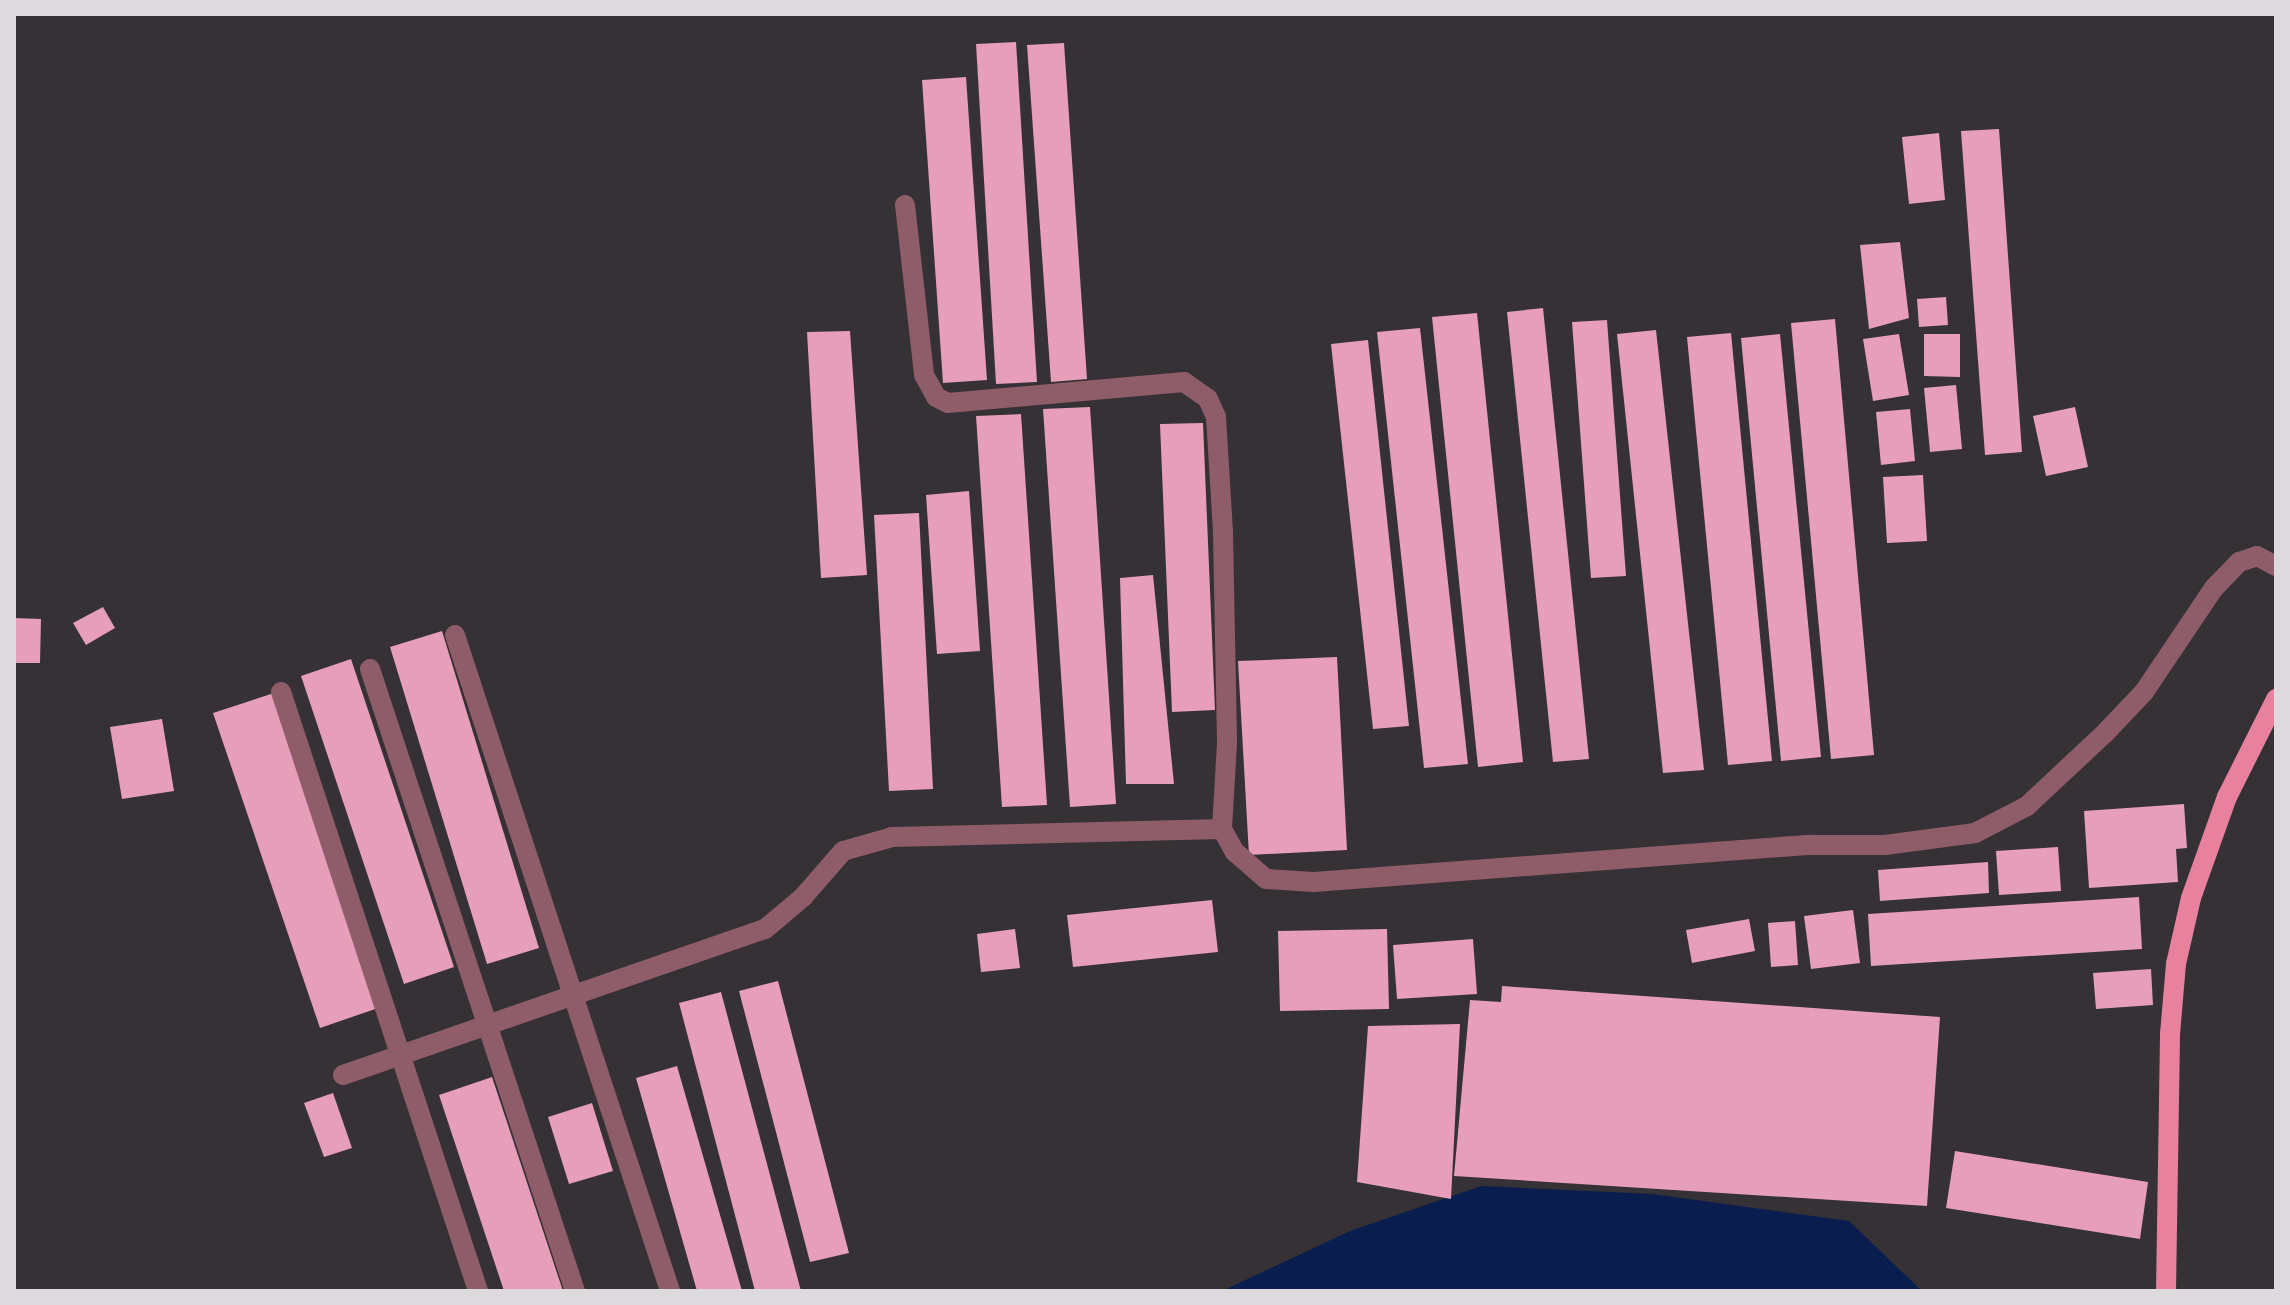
<!DOCTYPE html>
<html>
<head>
<meta charset="utf-8">
<style>
	body { margin:0 }
	#map { position:relative; width:2290px; height:1305px; overflow:hidden; background:#353135; font-family:Overpass,sans-serif }
	div>[style] { position:absolute }
	.water>* { inset:0; background:#091e4e }
	.building>* { inset:0; background:#e69eb9 }
	.lane>* { height:20px; margin:-10px; padding:0 10px; transform-origin:10px; border-radius:10px; background:#8f5c69 }
	.primary>* { height:20px; margin:-10px; padding:0 10px; transform-origin:10px; border-radius:10px; background:#e8819e }
	span { translate:-50% -50%; white-space:nowrap; text-align:center; line-height:1.15; -webkit-text-stroke:8px #1c1a1b; paint-order:stroke }
	.frame { position:absolute; inset:0; border:16px solid #dddadd; pointer-events:none }
</style>
</head>
<body>
<div id="map">
	<div class="water">
		<i style="clip-path:polygon(1481px 1186px,1652px 1194px,1849px 1221px,1922px 1291px,1222px 1291px,1350px 1231px)"></i>
	</div>
	<div class="building">
		<i style="clip-path:polygon(1016px 42px,1037px 382px,996px 384px,976px 44px)"></i>
		<i style="clip-path:polygon(1064px 43px,1087px 379px,1051px 382px,1027px 45px)"></i>
		<i style="clip-path:polygon(966px 77px,987px 380px,943px 383px,922px 80px)"></i>
		<i style="clip-path:polygon(1999px 129px,2022px 452px,1985px 455px,1961px 131px)"></i>
		<i style="clip-path:polygon(1939px 133px,1945px 200px,1909px 204px,1902px 137px)"></i>
		<i style="clip-path:polygon(1900px 242px,1909px 318px,1869px 329px,1860px 245px)"></i>
		<i style="clip-path:polygon(1946px 297px,1948px 325px,1919px 327px,1917px 299px)"></i>
		<i style="clip-path:polygon(1543px 308px,1589px 759px,1553px 762px,1507px 312px)"></i>
		<i style="clip-path:polygon(1477px 313px,1523px 762px,1478px 767px,1432px 317px)"></i>
		<i style="clip-path:polygon(1835px 319px,1874px 755px,1831px 759px,1791px 323px)"></i>
		<i style="clip-path:polygon(1607px 320px,1626px 576px,1591px 578px,1572px 322px)"></i>
		<i style="clip-path:polygon(1420px 328px,1468px 764px,1424px 768px,1377px 332px)"></i>
		<i style="clip-path:polygon(1656px 330px,1704px 770px,1663px 773px,1617px 334px)"></i>
		<i style="clip-path:polygon(850px 331px,867px 575px,821px 578px,807px 332px)"></i>
		<i style="clip-path:polygon(1731px 333px,1772px 761px,1728px 765px,1687px 337px)"></i>
		<i style="clip-path:polygon(1780px 334px,1821px 757px,1781px 761px,1741px 338px)"></i>
		<i style="clip-path:polygon(1899px 334px,1909px 395px,1873px 401px,1863px 339px)"></i>
		<i style="clip-path:polygon(1924px 334px,1960px 334px,1960px 377px,1924px 376px)"></i>
		<i style="clip-path:polygon(1368px 340px,1409px 726px,1373px 729px,1331px 344px)"></i>
		<i style="clip-path:polygon(1956px 385px,1962px 449px,1930px 452px,1924px 388px)"></i>
		<i style="clip-path:polygon(1090px 407px,1116px 804px,1070px 807px,1043px 409px)"></i>
		<i style="clip-path:polygon(2075px 407px,2088px 467px,2046px 476px,2033px 416px)"></i>
		<i style="clip-path:polygon(1910px 409px,1915px 461px,1881px 465px,1876px 412px)"></i>
		<i style="clip-path:polygon(1021px 414px,1047px 805px,1002px 807px,976px 416px)"></i>
		<i style="clip-path:polygon(1203px 423px,1215px 710px,1172px 712px,1160px 424px)"></i>
		<i style="clip-path:polygon(1923px 475px,1927px 541px,1887px 543px,1883px 477px)"></i>
		<i style="clip-path:polygon(969px 491px,980px 651px,937px 654px,926px 495px)"></i>
		<i style="clip-path:polygon(919px 513px,933px 789px,889px 791px,874px 515px)"></i>
		<i style="clip-path:polygon(1153px 575px,1174px 784px,1126px 784px,1120px 578px)"></i>
		<i style="clip-path:polygon(103px 607px,115px 628px,86px 645px,73px 623px)"></i>
		<i style="clip-path:polygon(14px 618px,41px 619px,40px 663px,14px 663px)"></i>
		<i style="clip-path:polygon(442px 631px,539px 948px,487px 964px,390px 647px)"></i>
		<i style="clip-path:polygon(1337px 657px,1347px 850px,1249px 855px,1238px 661px)"></i>
		<i style="clip-path:polygon(351px 659px,454px 967px,404px 984px,301px 676px)"></i>
		<i style="clip-path:polygon(274px 693px,381px 1007px,320px 1028px,213px 713px)"></i>
		<i style="clip-path:polygon(162px 719px,174px 791px,122px 799px,110px 727px)"></i>
		<i style="clip-path:polygon(2184px 804px,2187px 848px,2176px 849px,2178px 882px,2089px 888px,2084px 811px)"></i>
		<i style="clip-path:polygon(2058px 847px,2061px 891px,1999px 895px,1996px 851px)"></i>
		<i style="clip-path:polygon(1988px 862px,1989px 893px,1880px 901px,1878px 870px)"></i>
		<i style="clip-path:polygon(2139px 897px,2142px 949px,1871px 966px,1868px 914px)"></i>
		<i style="clip-path:polygon(1212px 900px,1218px 952px,1073px 967px,1067px 915px)"></i>
		<i style="clip-path:polygon(1853px 910px,1860px 963px,1811px 969px,1804px 916px)"></i>
		<i style="clip-path:polygon(1749px 919px,1755px 951px,1692px 963px,1686px 930px)"></i>
		<i style="clip-path:polygon(1795px 921px,1798px 965px,1771px 967px,1768px 923px)"></i>
		<i style="clip-path:polygon(1015px 929px,1020px 968px,981px 972px,977px 934px)"></i>
		<i style="clip-path:polygon(1387px 929px,1389px 1009px,1280px 1011px,1278px 931px)"></i>
		<i style="clip-path:polygon(1473px 939px,1477px 994px,1397px 999px,1393px 945px)"></i>
		<i style="clip-path:polygon(2151px 969px,2153px 1005px,2096px 1009px,2093px 973px)"></i>
		<i style="clip-path:polygon(778px 981px,849px 1253px,810px 1262px,739px 991px)"></i>
		<i style="clip-path:polygon(1502px 986px,1940px 1017px,1927px 1206px,1454px 1176px,1470px 1000px,1501px 1002px)"></i>
		<i style="clip-path:polygon(721px 992px,801px 1291px,755px 1291px,679px 1003px)"></i>
		<i style="clip-path:polygon(1460px 1024px,1451px 1199px,1357px 1182px,1368px 1026px)"></i>
		<i style="clip-path:polygon(677px 1066px,742px 1291px,697px 1291px,636px 1078px)"></i>
		<i style="clip-path:polygon(492px 1077px,563px 1291px,504px 1291px,439px 1095px)"></i>
		<i style="clip-path:polygon(333px 1093px,352px 1148px,324px 1157px,304px 1103px)"></i>
		<i style="clip-path:polygon(592px 1103px,613px 1171px,569px 1184px,548px 1117px)"></i>
		<i style="clip-path:polygon(1955px 1151px,2148px 1182px,2140px 1239px,1946px 1208px)"></i>
	</div>
	<div class="lane">
		<i style="left:905px;top:205px;width:171px;rotate:83.6deg"></i>
		<i style="left:924px;top:375px;width:25px;rotate:61deg"></i>
		<i style="left:936px;top:397px;width:13px;rotate:27deg"></i>
		<i style="left:948px;top:403px;width:237px;rotate:-5.1deg"></i>
		<i style="left:1184px;top:382px;width:29px;rotate:35deg"></i>
		<i style="left:1208px;top:399px;width:20px;rotate:66deg"></i>
		<i style="left:1216px;top:417px;width:115px;rotate:86.5deg"></i>
		<i style="left:1223px;top:532px;width:212px;rotate:88.9deg"></i>
		<i style="left:1227px;top:744px;width:85px;rotate:93.4deg"></i>
		<i style="left:455px;top:635px;width:690px;rotate:71.85deg"></i>
		<i style="left:370px;top:669px;width:655px;rotate:71.76deg"></i>
		<i style="left:281px;top:692px;width:631px;rotate:71.79deg"></i>
		<i style="left:343px;top:1075px;width:447px;rotate:-19.1deg"></i>
		<i style="left:765px;top:929px;width:50px;rotate:-40.1deg"></i>
		<i style="left:803px;top:897px;width:61px;rotate:-49deg"></i>
		<i style="left:843px;top:851px;width:51px;rotate:-15.9deg"></i>
		<i style="left:892px;top:837px;width:330px;rotate:-1.4deg"></i>
		<i style="left:1222px;top:829px;width:26px;rotate:61deg"></i>
		<i style="left:1235px;top:852px;width:41px;rotate:41.1deg"></i>
		<i style="left:1266px;top:879px;width:48px;rotate:3.6deg"></i>
		<i style="left:1314px;top:882px;width:498px;rotate:-4.3deg"></i>
		<i style="left:1811px;top:845px;width:74px"></i>
		<i style="left:1885px;top:845px;width:91px;rotate:-7.6deg"></i>
		<i style="left:1975px;top:833px;width:59px;rotate:-27.4deg"></i>
		<i style="left:2027px;top:806px;width:108px;rotate:-43.1deg"></i>
		<i style="left:2106px;top:732px;width:55px;rotate:-46.5deg"></i>
		<i style="left:2144px;top:692px;width:125px;rotate:-56.1deg"></i>
		<i style="left:2214px;top:588px;width:36px;rotate:-46deg"></i>
		<i style="left:2239px;top:562px;width:19px;rotate:-18deg"></i>
		<i style="left:2257px;top:556px;width:21px;rotate:28deg"></i>
	</div>
	<div class="primary">
		<i style="left:2166px;top:1291px;width:257px;rotate:-89.1deg"></i>
		<i style="left:2170px;top:1034px;width:70px;rotate:-85.1deg"></i>
		<i style="left:2176px;top:964px;width:68px;rotate:-77.2deg"></i>
		<i style="left:2191px;top:898px;width:107px;rotate:-70.4deg"></i>
		<i style="left:2227px;top:797px;width:110px;rotate:-63.4deg"></i>
	</div>
	<div class="frame"></div>
</div>
</body>
</html>
